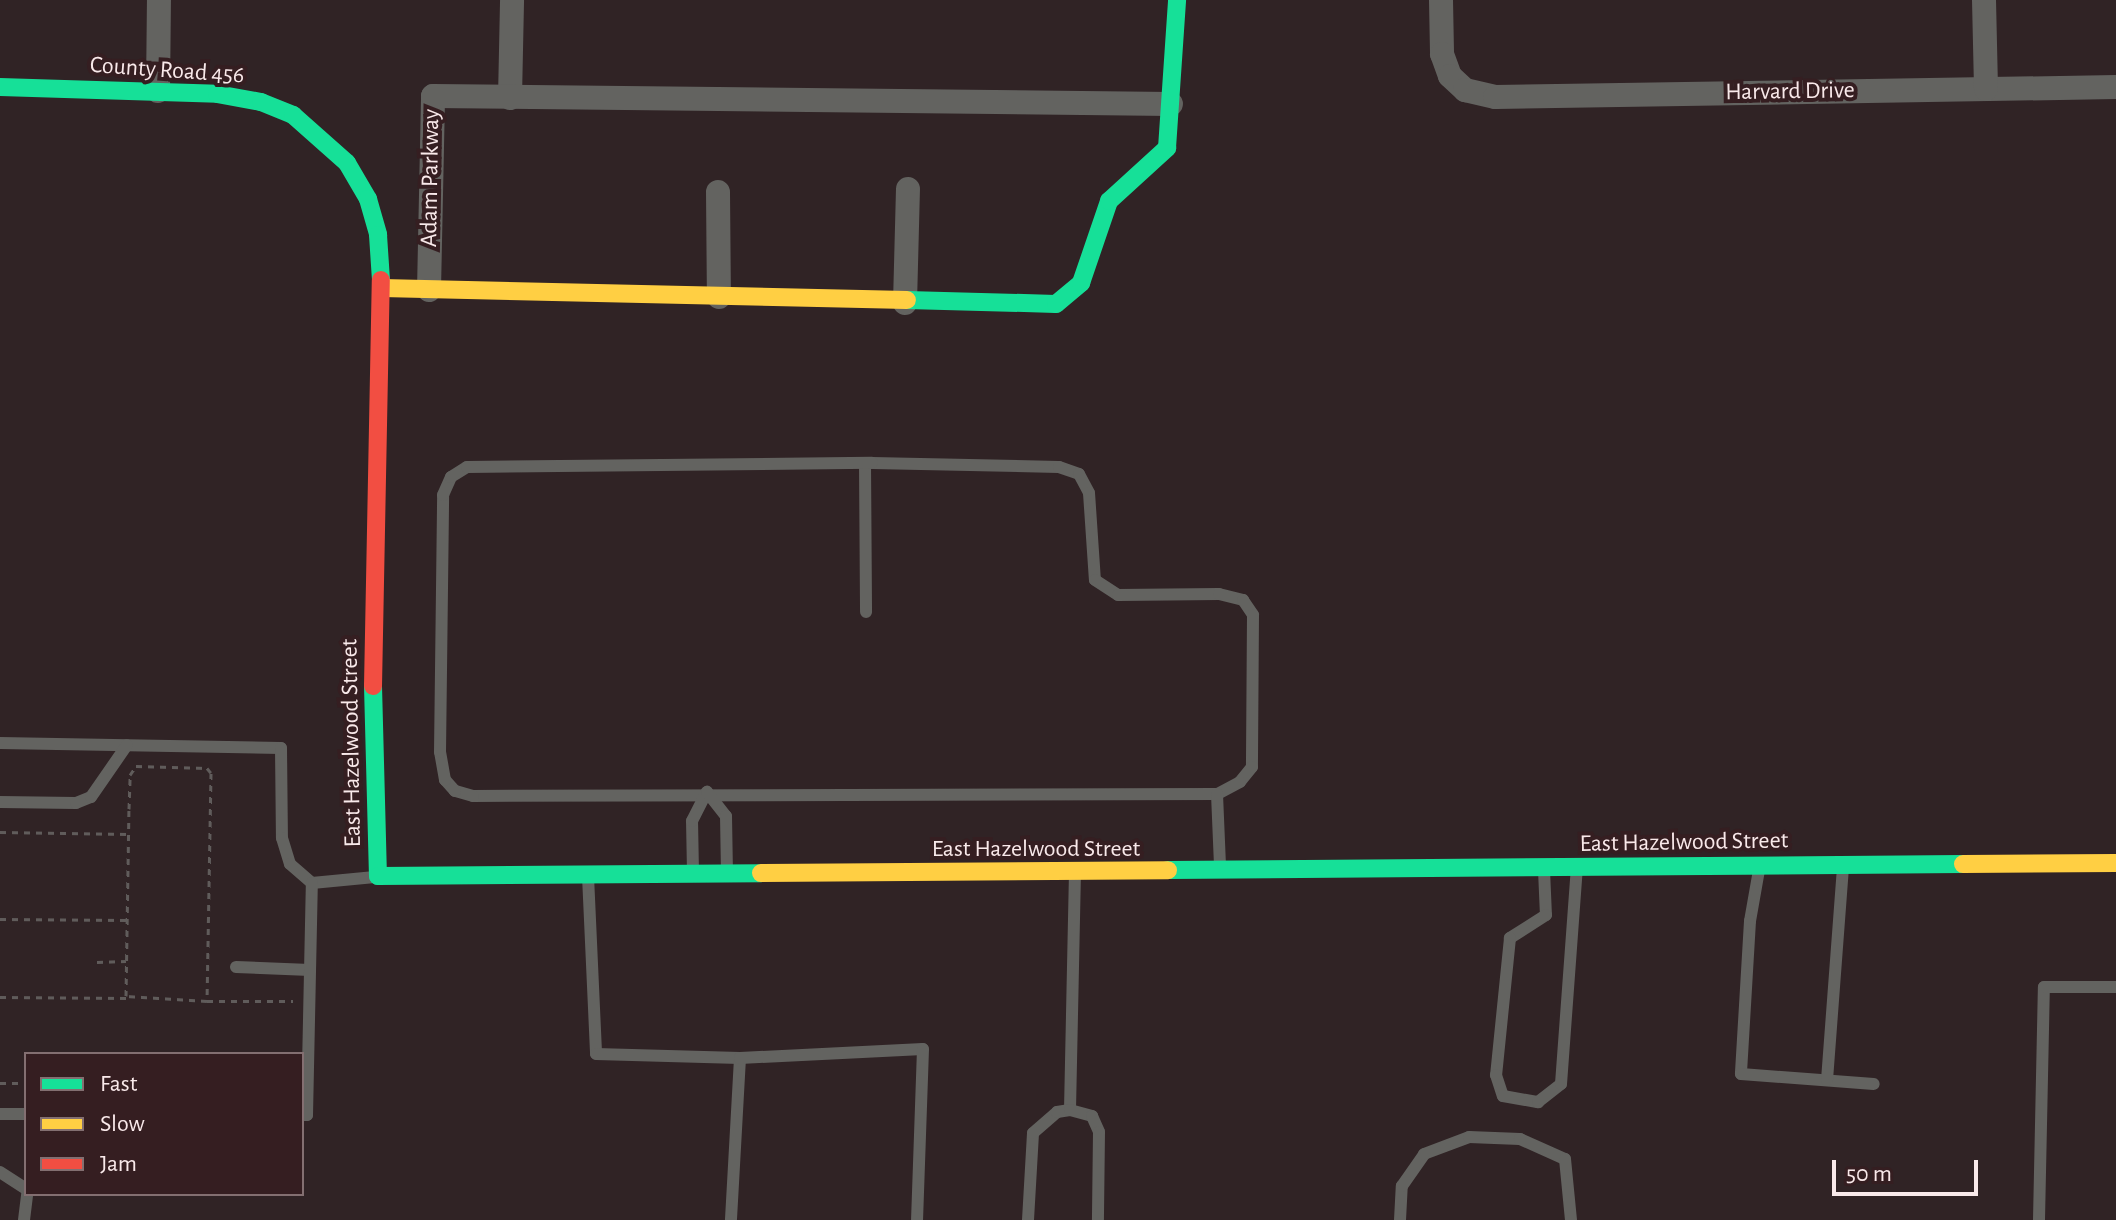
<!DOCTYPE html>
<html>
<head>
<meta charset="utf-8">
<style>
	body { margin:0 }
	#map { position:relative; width:2116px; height:1220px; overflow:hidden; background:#302325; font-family:"Alegreya Sans",sans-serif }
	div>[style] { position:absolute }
	.path>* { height:3px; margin-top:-1.5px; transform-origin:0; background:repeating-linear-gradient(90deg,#605c5b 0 6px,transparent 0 12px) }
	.lane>* { height:12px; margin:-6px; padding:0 6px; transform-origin:6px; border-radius:6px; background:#636360 }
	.street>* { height:24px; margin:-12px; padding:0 12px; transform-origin:12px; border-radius:12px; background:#636360 }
	.fast>* { height:18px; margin:-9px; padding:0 9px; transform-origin:9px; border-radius:9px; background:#16e098 }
	.slow>* { height:18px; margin:-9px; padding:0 9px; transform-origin:9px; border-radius:9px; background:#ffcf43 }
	.jam>* { height:18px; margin:-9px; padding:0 9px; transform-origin:9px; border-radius:9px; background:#f24e42 }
	span { translate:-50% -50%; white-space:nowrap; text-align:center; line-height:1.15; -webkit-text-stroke:8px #351e21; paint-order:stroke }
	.street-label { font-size:24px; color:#f9e9ea }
	.legend { position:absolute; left:24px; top:1052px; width:280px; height:144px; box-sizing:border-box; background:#351e21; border:2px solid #836f71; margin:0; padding:10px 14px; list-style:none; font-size:24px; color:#f9e9ea }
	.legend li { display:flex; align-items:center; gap:16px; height:40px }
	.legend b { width:40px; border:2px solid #836f71 }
	.scale { position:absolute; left:1832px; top:1160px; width:146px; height:36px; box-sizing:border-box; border:4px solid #f9e9ea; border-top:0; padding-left:10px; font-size:24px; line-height:28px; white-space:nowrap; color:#f9e9ea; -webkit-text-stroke:6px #351e21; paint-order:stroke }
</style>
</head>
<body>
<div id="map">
	<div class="path">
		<i style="left:0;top:832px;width:128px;rotate:0.9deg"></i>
		<i style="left:0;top:919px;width:127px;rotate:0.5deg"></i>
		<i style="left:97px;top:962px;width:29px;rotate:-2deg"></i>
		<i style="left:0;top:997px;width:127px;rotate:0.5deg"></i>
		<i style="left:207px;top:1001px;width:81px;rotate:-176.5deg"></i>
		<i style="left:126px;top:996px;width:187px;rotate:-89.1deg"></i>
		<i style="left:129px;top:809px;width:34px;rotate:-88deg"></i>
		<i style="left:130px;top:775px;width:11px;rotate:-56deg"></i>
		<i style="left:136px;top:766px;width:71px;rotate:1.6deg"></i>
		<i style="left:207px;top:768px;width:6px;rotate:51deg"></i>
		<i style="left:211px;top:773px;width:228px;rotate:91deg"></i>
		<i style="left:207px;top:1001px;width:86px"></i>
		<i style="left:0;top:1083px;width:26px"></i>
	</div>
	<div class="lane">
		<i style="left:865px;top:463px;width:149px;rotate:89.6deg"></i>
		<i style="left:872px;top:463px;width:187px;rotate:1.2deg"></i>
		<i style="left:1059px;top:467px;width:21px;rotate:19deg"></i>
		<i style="left:1079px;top:474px;width:21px;rotate:62deg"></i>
		<i style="left:1089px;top:493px;width:87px;rotate:86.1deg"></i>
		<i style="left:1095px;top:580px;width:27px;rotate:33deg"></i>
		<i style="left:1118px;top:595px;width:101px;rotate:-0.6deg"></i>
		<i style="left:1219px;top:594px;width:25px;rotate:14deg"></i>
		<i style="left:1243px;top:600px;width:18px;rotate:56deg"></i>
		<i style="left:1253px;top:615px;width:152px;rotate:90.4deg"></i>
		<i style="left:1252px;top:767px;width:19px;rotate:129deg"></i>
		<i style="left:1240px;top:782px;width:26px;rotate:152deg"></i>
		<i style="left:1217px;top:794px;width:744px;rotate:179.85deg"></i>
		<i style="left:473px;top:796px;width:19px;rotate:-164deg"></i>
		<i style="left:455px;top:791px;width:15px;rotate:-132deg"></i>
		<i style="left:445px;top:780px;width:28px;rotate:-100deg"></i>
		<i style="left:440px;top:752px;width:257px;rotate:-89.3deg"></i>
		<i style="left:443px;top:495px;width:20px;rotate:-66deg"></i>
		<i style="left:451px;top:477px;width:19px;rotate:-32deg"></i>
		<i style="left:467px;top:467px;width:405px;rotate:-0.6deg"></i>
		<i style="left:0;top:743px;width:281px;rotate:1deg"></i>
		<i style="left:281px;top:748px;width:90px;rotate:89.4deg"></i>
		<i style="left:282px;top:838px;width:27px;rotate:73deg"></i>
		<i style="left:290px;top:864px;width:29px;rotate:41deg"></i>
		<i style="left:312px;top:883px;width:63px;rotate:-5.4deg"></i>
		<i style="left:1217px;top:794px;width:72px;rotate:87.6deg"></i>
		<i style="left:0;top:802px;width:76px;rotate:0.8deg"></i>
		<i style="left:76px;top:803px;width:16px;rotate:-22deg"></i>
		<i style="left:91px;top:797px;width:63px;rotate:-55.3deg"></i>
		<i style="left:1544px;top:870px;width:45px;rotate:87.5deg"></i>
		<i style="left:1546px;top:915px;width:43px;rotate:147.4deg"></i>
		<i style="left:1510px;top:938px;width:138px;rotate:95.8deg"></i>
		<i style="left:1496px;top:1075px;width:22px;rotate:72deg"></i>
		<i style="left:1503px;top:1096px;width:36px;rotate:10deg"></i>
		<i style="left:1538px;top:1102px;width:29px;rotate:-38deg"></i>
		<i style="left:1561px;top:1084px;width:217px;rotate:-85.8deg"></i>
		<i style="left:1759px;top:870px;width:52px;rotate:100deg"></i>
		<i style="left:1750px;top:921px;width:153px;rotate:93.4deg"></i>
		<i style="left:1741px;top:1074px;width:133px;rotate:4.3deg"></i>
		<i style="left:693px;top:872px;width:51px;rotate:-91.1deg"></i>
		<i style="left:692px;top:821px;width:33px;rotate:-63deg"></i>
		<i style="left:707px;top:792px;width:31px;rotate:52deg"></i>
		<i style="left:726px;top:816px;width:56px;rotate:89deg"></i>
		<i style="left:588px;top:876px;width:178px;rotate:87.4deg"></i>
		<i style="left:596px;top:1054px;width:144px;rotate:1.6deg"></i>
		<i style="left:740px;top:1058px;width:162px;rotate:93.2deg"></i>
		<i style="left:236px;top:967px;width:74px;rotate:2.3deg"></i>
		<i style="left:740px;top:1058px;width:183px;rotate:-2.8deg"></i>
		<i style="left:923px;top:1049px;width:171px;rotate:92deg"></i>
		<i style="left:1827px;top:1080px;width:213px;rotate:-85.7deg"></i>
		<i style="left:1070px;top:1110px;width:236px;rotate:-88.8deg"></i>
		<i style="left:0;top:1114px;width:26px"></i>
		<i style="left:302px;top:1115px;width:5px"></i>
		<i style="left:307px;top:1115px;width:232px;rotate:-88.8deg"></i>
		<i style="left:0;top:1172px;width:31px;rotate:33deg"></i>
		<i style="left:24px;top:1220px;width:26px;rotate:-83deg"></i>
		<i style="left:1028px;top:1220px;width:87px;rotate:-86.7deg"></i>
		<i style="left:1033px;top:1133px;width:32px;rotate:-41deg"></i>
		<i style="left:1057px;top:1112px;width:13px;rotate:-9deg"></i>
		<i style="left:1070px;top:1110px;width:23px;rotate:15deg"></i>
		<i style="left:1092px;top:1116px;width:17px;rotate:66deg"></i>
		<i style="left:1099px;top:1132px;width:88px;rotate:90.7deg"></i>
		<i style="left:1400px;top:1220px;width:34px;rotate:-87deg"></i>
		<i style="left:1402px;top:1186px;width:39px;rotate:-55deg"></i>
		<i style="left:1424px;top:1154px;width:48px;rotate:-20.7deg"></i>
		<i style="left:1469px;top:1137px;width:51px;rotate:2.2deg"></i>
		<i style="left:1520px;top:1139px;width:49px;rotate:24deg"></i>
		<i style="left:1565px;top:1159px;width:61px;rotate:84.4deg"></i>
		<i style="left:2039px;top:1220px;width:233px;rotate:-88.8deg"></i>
		<i style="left:2044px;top:987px;width:72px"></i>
	</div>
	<div class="street">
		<i style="left:1441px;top:0;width:54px;rotate:88.9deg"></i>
		<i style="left:1442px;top:54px;width:23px;rotate:70deg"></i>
		<i style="left:1450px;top:76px;width:21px;rotate:43deg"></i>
		<i style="left:1465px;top:90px;width:31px;rotate:13deg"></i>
		<i style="left:1495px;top:97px;width:621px;rotate:-0.92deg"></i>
		<i style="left:1984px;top:0;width:89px;rotate:88.7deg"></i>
		<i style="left:158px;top:91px;width:91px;rotate:-89.4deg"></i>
		<i style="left:510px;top:98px;width:98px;rotate:-88.8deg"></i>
		<i style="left:718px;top:192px;width:105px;rotate:89.5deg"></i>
		<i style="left:429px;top:290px;width:194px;rotate:-88.8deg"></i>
		<i style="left:433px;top:96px;width:738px;rotate:0.62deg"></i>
		<i style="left:905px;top:303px;width:114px;rotate:-88.5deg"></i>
	</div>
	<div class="fast">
		<i style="left:0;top:87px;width:217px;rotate:1.8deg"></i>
		<i style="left:217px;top:94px;width:45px;rotate:10.3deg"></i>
		<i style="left:261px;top:102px;width:35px;rotate:22deg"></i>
		<i style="left:293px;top:115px;width:72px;rotate:41.6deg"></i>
		<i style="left:347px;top:163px;width:42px;rotate:59.7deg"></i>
		<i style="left:368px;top:199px;width:37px;rotate:74deg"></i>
		<i style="left:378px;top:235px;width:45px;rotate:86.2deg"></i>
		<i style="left:907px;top:300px;width:149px;rotate:1.5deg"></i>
		<i style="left:1056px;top:304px;width:33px;rotate:-40deg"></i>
		<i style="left:1081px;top:283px;width:87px;rotate:-71.1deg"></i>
		<i style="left:1109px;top:201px;width:79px;rotate:-42.4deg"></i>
		<i style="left:1167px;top:148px;width:148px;rotate:-86.1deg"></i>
		<i style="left:373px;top:686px;width:190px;rotate:88.5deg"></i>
		<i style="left:378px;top:876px;width:383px;rotate:-0.4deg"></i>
		<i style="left:1168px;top:870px;width:795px;rotate:-0.43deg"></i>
	</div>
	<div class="slow">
		<i style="left:382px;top:288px;width:525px;rotate:1.31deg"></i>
		<i style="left:1963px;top:864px;width:153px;rotate:-0.4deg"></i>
		<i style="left:761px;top:873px;width:407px;rotate:-0.4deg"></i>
	</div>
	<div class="jam">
		<i style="left:373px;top:686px;width:406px;rotate:-88.9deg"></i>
	</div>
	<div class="street-label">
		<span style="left:167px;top:71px;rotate:4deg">County Road 456</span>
		<span style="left:1790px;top:92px;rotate:-1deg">Harvard Drive</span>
		<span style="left:431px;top:178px;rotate:-89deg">Adam Parkway</span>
		<span style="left:352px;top:743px;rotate:-91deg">East Hazelwood Street</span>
		<span style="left:1684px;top:843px;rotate:-1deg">East Hazelwood Street</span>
		<span style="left:1036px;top:850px">East Hazelwood Street</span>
	</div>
	<ul class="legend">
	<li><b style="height:10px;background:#16e098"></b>Fast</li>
	<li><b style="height:10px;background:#ffcf43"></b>Slow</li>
	<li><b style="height:10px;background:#f24e42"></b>Jam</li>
	</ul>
	<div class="scale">50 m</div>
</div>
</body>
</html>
